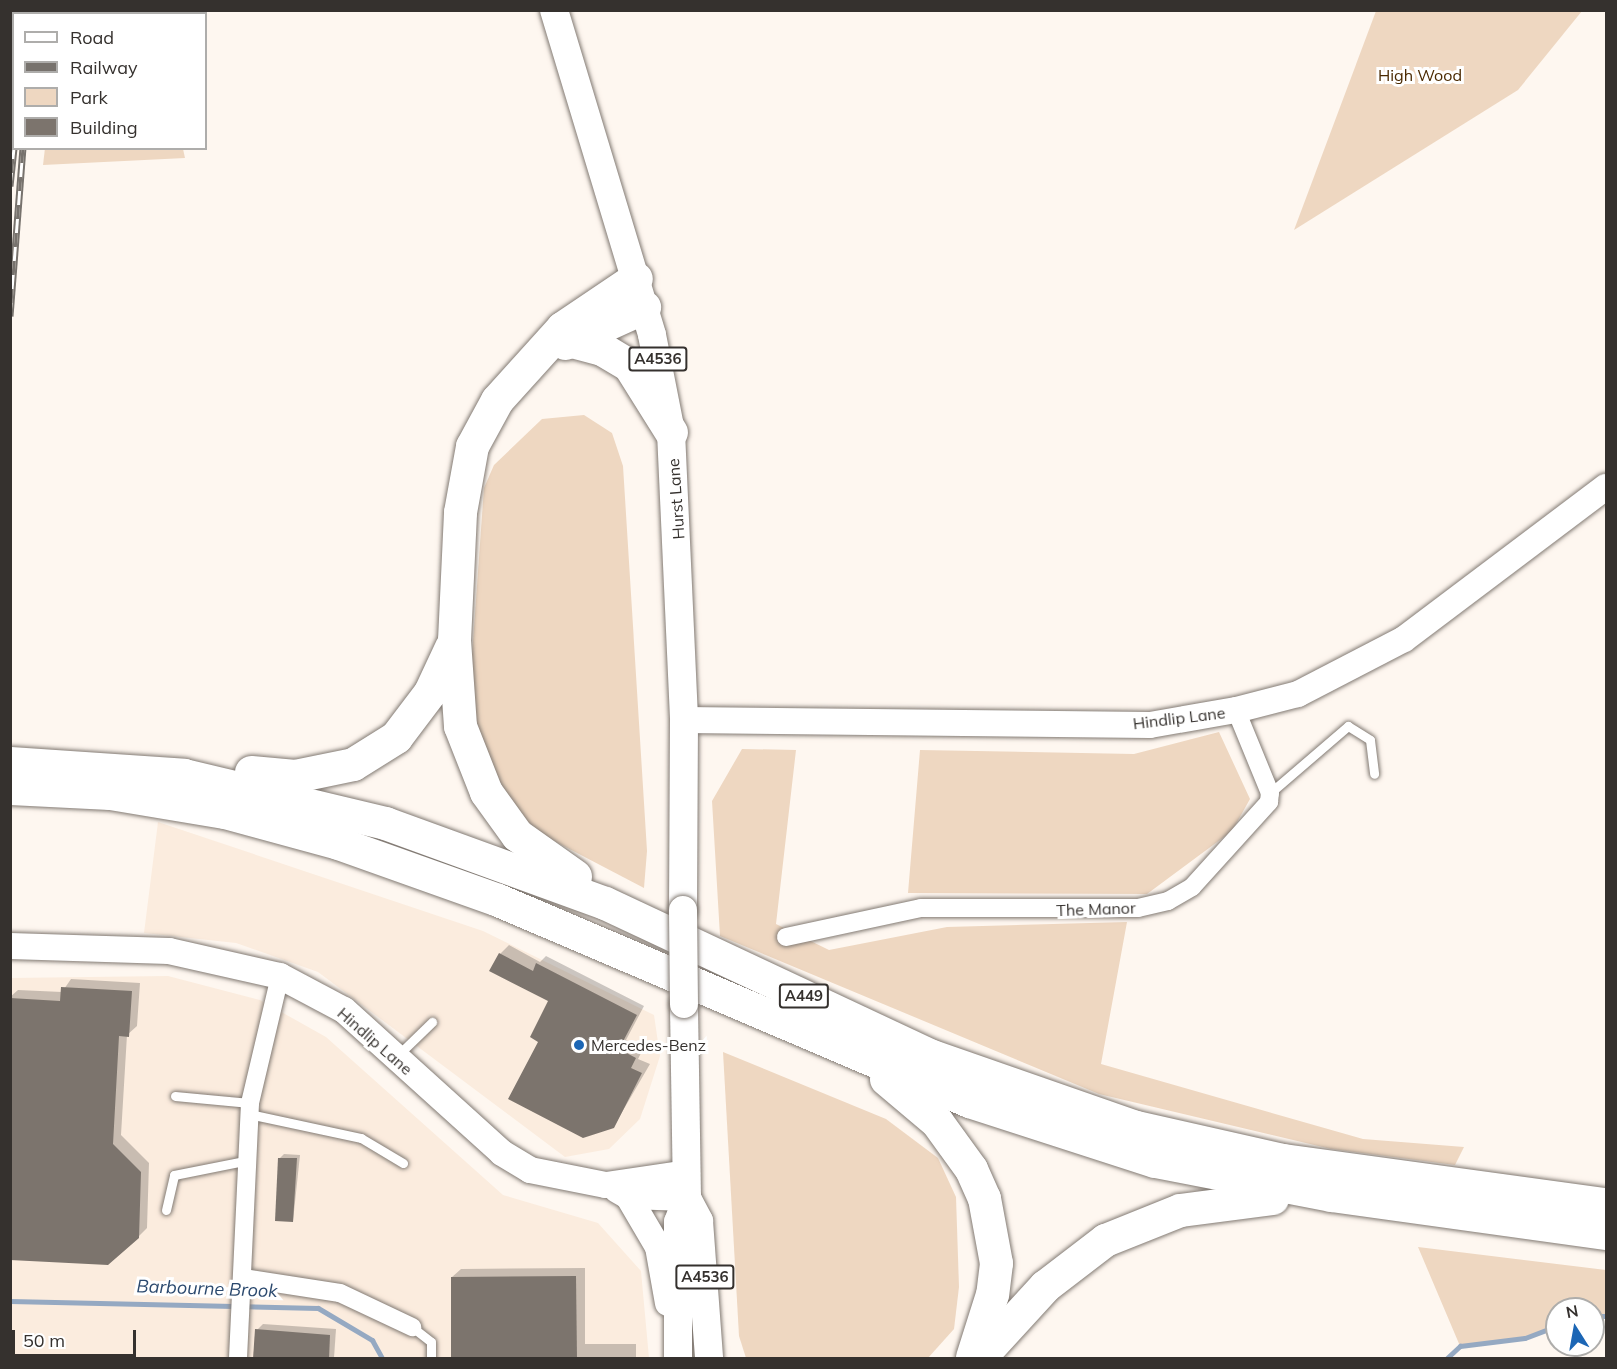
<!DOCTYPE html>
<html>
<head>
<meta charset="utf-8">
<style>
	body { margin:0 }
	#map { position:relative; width:1617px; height:1369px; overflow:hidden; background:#fef7f0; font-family:Mulish,sans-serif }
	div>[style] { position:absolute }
	.built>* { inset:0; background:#fbecde }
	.green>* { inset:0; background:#eed7c1 }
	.shadow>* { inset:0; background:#0003 }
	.stream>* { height:5px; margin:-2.5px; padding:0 2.5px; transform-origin:2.5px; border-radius:2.5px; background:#95a9c2 }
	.building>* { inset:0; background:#7c746d }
	.roads { filter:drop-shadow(0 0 2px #827a73) drop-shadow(0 0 2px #827a73) }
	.lane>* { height:9px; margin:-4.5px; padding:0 4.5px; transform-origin:4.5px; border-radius:4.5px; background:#fff }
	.street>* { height:18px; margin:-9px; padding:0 9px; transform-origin:9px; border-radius:9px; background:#fff }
	.secondary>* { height:26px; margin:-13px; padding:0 13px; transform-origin:13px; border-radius:13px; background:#fff }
	.primary>* { height:28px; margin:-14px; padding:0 14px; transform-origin:14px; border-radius:14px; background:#fff }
	.highway>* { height:33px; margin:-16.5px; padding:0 16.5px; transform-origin:16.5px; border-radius:16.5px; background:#fff }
	.rail>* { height:7px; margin-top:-3.5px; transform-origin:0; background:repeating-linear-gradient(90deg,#fff 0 14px,#77726d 0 28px); box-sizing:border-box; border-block:2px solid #77726d }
	.bridges { filter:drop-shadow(0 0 2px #827a73) drop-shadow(0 0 2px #827a73) }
	.primary-bridge>* { height:28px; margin:-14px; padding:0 14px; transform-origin:14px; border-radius:14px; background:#fff }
	.dots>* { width:16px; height:16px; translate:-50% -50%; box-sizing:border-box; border:3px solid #fff; border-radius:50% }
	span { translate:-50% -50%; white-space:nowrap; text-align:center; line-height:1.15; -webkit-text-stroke:6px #fff; paint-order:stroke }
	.shield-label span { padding:2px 4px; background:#fff; border:2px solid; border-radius:4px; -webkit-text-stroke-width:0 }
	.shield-label { font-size:15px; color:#35312e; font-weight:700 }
	.park-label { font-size:16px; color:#4a2900 }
	.street-label { font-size:16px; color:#35312e }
	.poi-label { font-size:16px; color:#35312e }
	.left { translate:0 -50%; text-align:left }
	.water-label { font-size:18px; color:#2b496e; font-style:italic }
	.frame { position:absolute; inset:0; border:12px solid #35312e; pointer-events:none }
	.legend { position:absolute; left:12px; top:12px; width:195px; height:138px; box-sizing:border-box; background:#fff; border:2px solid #aeadab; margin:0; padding:8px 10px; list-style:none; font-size:18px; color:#35312e }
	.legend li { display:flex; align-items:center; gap:12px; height:30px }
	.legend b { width:30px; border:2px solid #aeadab }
	.north { position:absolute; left:1545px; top:1297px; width:60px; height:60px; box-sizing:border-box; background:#fff; border:2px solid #aeadab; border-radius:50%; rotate:349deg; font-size:16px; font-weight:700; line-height:24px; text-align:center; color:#35312e }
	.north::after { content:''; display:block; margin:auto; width:21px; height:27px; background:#1c66b5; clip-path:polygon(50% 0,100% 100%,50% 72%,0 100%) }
	.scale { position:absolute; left:12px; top:1330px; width:124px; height:27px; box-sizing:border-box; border:3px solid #35312e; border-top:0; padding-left:8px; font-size:18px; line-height:21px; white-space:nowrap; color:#35312e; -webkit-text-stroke:4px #fff; paint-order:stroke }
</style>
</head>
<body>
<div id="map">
	<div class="built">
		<i style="clip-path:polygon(158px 822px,483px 931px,654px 1015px,660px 1056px,640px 1119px,609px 1149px,565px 1157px,318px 972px,236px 943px,144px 933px)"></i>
		<i style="clip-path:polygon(168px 976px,260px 1000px,326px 1037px,503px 1195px,598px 1223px,641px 1271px,649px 1358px,11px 1358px,10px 978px)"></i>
	</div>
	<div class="green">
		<i style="clip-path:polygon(1376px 11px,1582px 11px,1518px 90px,1294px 230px)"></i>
		<i style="clip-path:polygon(45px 148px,183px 149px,185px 158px,43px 165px)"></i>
		<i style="clip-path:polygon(584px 415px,612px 433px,623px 466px,647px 851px,644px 888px,535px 831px,495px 782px,469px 697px,484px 488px,494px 465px,542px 419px)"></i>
		<i style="clip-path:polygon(1219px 732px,1250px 799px,1232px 831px,1147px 894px,908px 893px,920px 750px,1134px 754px)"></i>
		<i style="clip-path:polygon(742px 749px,796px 750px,776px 924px,829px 950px,947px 927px,1127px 922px,1101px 1064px,1363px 1139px,1464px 1147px,1455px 1165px,1331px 1149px,1099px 1094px,720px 936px,712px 801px)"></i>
		<i style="clip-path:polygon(723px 1052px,886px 1119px,938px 1158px,956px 1197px,959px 1287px,954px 1329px,928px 1358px,746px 1358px,739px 1336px)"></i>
		<i style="clip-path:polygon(1418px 1247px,1606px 1270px,1606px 1316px,1593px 1316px,1593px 1309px,1557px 1309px,1557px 1326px,1525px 1338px,1460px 1346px)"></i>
	</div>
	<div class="shadow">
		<i style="clip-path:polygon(509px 945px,540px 962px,546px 956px,644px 1006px,626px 1040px,643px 1049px,638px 1059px,650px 1064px,614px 1126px,540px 1041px,550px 1001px,500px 954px)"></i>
		<i style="clip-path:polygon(71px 979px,140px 983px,137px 1026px,127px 1035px,121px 1135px,149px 1163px,147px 1228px,138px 1237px,10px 1258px,10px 997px,18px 990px,62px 992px)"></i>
		<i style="clip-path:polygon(284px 1154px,300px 1155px,293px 1221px,280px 1158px)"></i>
		<i style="clip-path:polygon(585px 1268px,585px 1344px,636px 1344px,636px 1358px,453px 1358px,452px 1277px,461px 1269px)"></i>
		<i style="clip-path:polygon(263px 1324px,336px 1329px,334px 1358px,255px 1358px,257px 1330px)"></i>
	</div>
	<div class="stream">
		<i style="left:10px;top:1301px;width:308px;rotate:1.3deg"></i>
		<i style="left:318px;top:1308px;width:63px;rotate:30.7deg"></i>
		<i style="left:372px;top:1340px;width:21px;rotate:61deg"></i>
		<i style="left:1593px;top:1316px;width:13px"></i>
		<i style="left:1447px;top:1358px;width:18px;rotate:-43deg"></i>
		<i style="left:1460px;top:1346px;width:65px;rotate:-7deg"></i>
		<i style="left:1525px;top:1338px;width:34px;rotate:-21deg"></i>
	</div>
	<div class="building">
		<i style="clip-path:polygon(499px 953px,533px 971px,536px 963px,637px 1015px,619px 1049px,636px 1058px,631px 1068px,642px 1073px,614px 1128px,583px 1138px,508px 1099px,538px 1042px,530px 1037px,548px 1001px,489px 971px)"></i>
		<i style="clip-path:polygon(61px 987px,132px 991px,129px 1037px,119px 1036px,113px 1144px,141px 1172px,139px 1238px,108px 1265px,10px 1260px,10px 998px,60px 1001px)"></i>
		<i style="clip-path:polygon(278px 1158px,297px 1158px,293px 1222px,275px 1221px)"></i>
		<i style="clip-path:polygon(576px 1276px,577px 1359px,451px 1359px,451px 1277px)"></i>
		<i style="clip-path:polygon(255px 1329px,330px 1335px,329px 1359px,253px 1359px)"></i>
	</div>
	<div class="roads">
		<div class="lane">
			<i style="left:1270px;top:793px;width:103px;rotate:-40.7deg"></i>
			<i style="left:1348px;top:726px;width:26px;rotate:32deg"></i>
			<i style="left:1370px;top:740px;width:34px;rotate:83deg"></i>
			<i style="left:397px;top:1056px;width:49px;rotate:-44.2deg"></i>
			<i style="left:175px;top:1096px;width:75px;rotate:5.3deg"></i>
			<i style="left:249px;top:1114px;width:115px;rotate:12.1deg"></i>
			<i style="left:361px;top:1138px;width:49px;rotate:30.8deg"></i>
			<i style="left:166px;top:1210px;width:36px;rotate:-77deg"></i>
			<i style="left:174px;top:1175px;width:76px;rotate:-11.3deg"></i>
			<i style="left:412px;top:1327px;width:24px;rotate:38deg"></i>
			<i style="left:431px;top:1342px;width:16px;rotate:90deg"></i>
		</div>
		<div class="street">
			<i style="left:786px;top:937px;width:138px;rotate:-12.1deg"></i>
			<i style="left:921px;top:908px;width:217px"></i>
			<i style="left:1138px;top:908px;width:31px;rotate:-13deg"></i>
			<i style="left:1168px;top:901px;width:28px;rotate:-30deg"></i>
			<i style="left:1192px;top:887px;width:115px;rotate:-47.8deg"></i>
			<i style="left:1269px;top:802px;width:9px;rotate:-84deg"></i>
			<i style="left:1270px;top:793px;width:90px;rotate:-112.3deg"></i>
			<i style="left:243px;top:1278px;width:98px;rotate:8.8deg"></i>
			<i style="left:340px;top:1293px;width:80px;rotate:25.3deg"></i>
			<i style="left:238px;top:1358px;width:255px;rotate:-87.3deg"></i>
			<i style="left:250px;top:1103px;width:130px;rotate:-76.7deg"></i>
		</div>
		<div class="secondary">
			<i style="left:684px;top:720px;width:466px;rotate:0.6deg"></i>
			<i style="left:1150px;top:725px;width:87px;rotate:-9.9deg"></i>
			<i style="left:1236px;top:710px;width:64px;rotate:-14.5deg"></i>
			<i style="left:1298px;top:694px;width:119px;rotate:-27.4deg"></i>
			<i style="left:1404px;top:639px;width:253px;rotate:-37deg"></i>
			<i style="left:10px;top:946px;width:159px;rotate:1.8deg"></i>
			<i style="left:169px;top:951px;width:114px;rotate:12.7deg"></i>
			<i style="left:280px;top:976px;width:72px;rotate:28deg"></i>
			<i style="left:344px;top:1010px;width:213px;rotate:42.1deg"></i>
			<i style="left:502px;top:1153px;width:33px;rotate:31deg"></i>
			<i style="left:530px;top:1170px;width:77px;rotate:11.2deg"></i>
			<i style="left:606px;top:1185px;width:82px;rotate:-8.4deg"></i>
			<i style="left:617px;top:1190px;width:13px;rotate:29deg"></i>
			<i style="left:628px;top:1196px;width:59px;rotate:1.9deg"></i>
			<i style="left:628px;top:1196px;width:59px;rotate:59.5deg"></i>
			<i style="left:658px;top:1247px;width:57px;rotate:79.9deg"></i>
		</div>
		<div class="primary">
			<i style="left:554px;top:10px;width:339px;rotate:73.2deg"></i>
			<i style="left:652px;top:335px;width:99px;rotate:78.9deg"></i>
			<i style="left:671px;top:432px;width:288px;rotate:87.4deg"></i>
			<i style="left:684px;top:720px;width:190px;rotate:90.3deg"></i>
			<i style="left:687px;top:1198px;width:26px;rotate:62deg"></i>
			<i style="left:699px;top:1221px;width:137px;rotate:85.8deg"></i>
			<i style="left:678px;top:1358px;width:136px;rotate:-90deg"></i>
			<i style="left:678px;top:1222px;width:26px;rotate:-69deg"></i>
			<i style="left:687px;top:1198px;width:194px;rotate:-90.9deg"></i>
		</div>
		<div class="highway">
			<i style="left:572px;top:341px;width:31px;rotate:15deg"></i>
			<i style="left:602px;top:349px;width:31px;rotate:31deg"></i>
			<i style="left:629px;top:365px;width:79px;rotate:57.9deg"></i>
			<i style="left:565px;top:343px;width:87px;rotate:-24.5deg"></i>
			<i style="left:10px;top:763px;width:174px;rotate:3.9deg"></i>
			<i style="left:184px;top:775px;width:207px;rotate:13.4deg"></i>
			<i style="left:385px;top:823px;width:234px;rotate:20deg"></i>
			<i style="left:605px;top:903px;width:361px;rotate:25.1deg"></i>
			<i style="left:932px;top:1056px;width:216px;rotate:19.2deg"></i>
			<i style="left:1136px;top:1127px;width:151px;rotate:12.7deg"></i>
			<i style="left:1283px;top:1160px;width:326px;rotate:7.8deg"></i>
			<i style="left:251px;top:772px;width:44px;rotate:5.2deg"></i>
			<i style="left:295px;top:776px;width:59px;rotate:-11.7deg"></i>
			<i style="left:353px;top:764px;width:51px;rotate:-32.1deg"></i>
			<i style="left:396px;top:737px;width:56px;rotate:-52.9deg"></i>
			<i style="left:430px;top:692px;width:50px;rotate:-65deg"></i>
			<i style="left:10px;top:788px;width:100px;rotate:2.9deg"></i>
			<i style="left:110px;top:793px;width:117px;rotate:9.4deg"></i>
			<i style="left:225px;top:812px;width:117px;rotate:15.3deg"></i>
			<i style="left:338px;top:843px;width:170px;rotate:19.6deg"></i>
			<i style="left:498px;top:900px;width:512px;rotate:23.11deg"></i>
			<i style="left:969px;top:1101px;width:195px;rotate:17.9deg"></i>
			<i style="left:1155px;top:1161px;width:179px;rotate:10.9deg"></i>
			<i style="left:1331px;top:1195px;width:278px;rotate:7.9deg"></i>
			<i style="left:575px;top:876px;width:71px;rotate:-144.7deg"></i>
			<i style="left:517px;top:835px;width:53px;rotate:-125.8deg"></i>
			<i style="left:486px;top:792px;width:71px;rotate:-111.5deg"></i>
			<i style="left:460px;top:726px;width:86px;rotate:-94deg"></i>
			<i style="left:454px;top:640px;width:128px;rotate:-87.3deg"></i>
			<i style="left:460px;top:512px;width:67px;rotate:-79.7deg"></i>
			<i style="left:472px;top:446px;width:52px;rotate:-61.5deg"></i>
			<i style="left:497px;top:400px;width:97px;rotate:-47.9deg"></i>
			<i style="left:562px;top:328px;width:89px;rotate:-34deg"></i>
			<i style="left:886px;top:1079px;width:67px;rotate:40.1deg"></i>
			<i style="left:937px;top:1122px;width:58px;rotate:54.1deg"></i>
			<i style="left:971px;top:1169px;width:32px;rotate:66deg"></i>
			<i style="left:984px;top:1198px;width:66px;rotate:79.5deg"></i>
			<i style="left:996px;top:1263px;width:31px;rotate:97deg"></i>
			<i style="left:992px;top:1294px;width:66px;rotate:107.6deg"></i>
			<i style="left:979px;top:1358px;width:98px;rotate:-47.5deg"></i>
			<i style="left:1045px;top:1286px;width:76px;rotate:-37.5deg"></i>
			<i style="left:1105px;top:1240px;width:81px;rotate:-21.8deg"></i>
			<i style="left:1180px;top:1210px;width:93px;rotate:-7.4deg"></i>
		</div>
	</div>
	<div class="rail">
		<i style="left:26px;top:14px;width:4px;rotate:-90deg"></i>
		<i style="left:36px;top:14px;width:4px;rotate:-90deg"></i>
		<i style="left:10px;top:186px;width:39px;rotate:-84deg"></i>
		<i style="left:10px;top:316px;width:169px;rotate:-85.6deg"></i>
	</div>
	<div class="bridges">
		<div class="primary-bridge">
			<i style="left:683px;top:910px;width:94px;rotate:89.4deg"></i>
		</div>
	</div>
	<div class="dots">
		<i style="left:579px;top:1045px;background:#1c66b5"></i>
	</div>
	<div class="shield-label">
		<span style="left:658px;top:359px">A4536</span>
		<span style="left:804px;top:996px">A449</span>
		<span style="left:705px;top:1277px">A4536</span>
	</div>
	<div class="park-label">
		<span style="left:1420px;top:75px">High Wood</span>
	</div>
	<div class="street-label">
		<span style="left:676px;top:499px;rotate:-94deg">Hurst Lane</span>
		<span style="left:1179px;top:718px;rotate:-7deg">Hindlip Lane</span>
		<span style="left:1096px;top:909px;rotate:-2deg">The Manor</span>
		<span style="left:375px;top:1041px;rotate:41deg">Hindlip Lane</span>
	</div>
	<div class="poi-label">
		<span class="left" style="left:591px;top:1045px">Mercedes-Benz</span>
	</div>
	<div class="water-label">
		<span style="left:207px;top:1289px;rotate:2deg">Barbourne Brook</span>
	</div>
	<div class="frame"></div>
	<ul class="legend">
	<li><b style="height:8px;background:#fff"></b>Road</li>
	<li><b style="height:8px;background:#77726d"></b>Railway</li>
	<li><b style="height:16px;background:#eed7c1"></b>Park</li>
	<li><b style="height:16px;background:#7c746d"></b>Building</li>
	</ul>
	<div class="north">N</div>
	<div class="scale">50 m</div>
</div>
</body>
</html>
